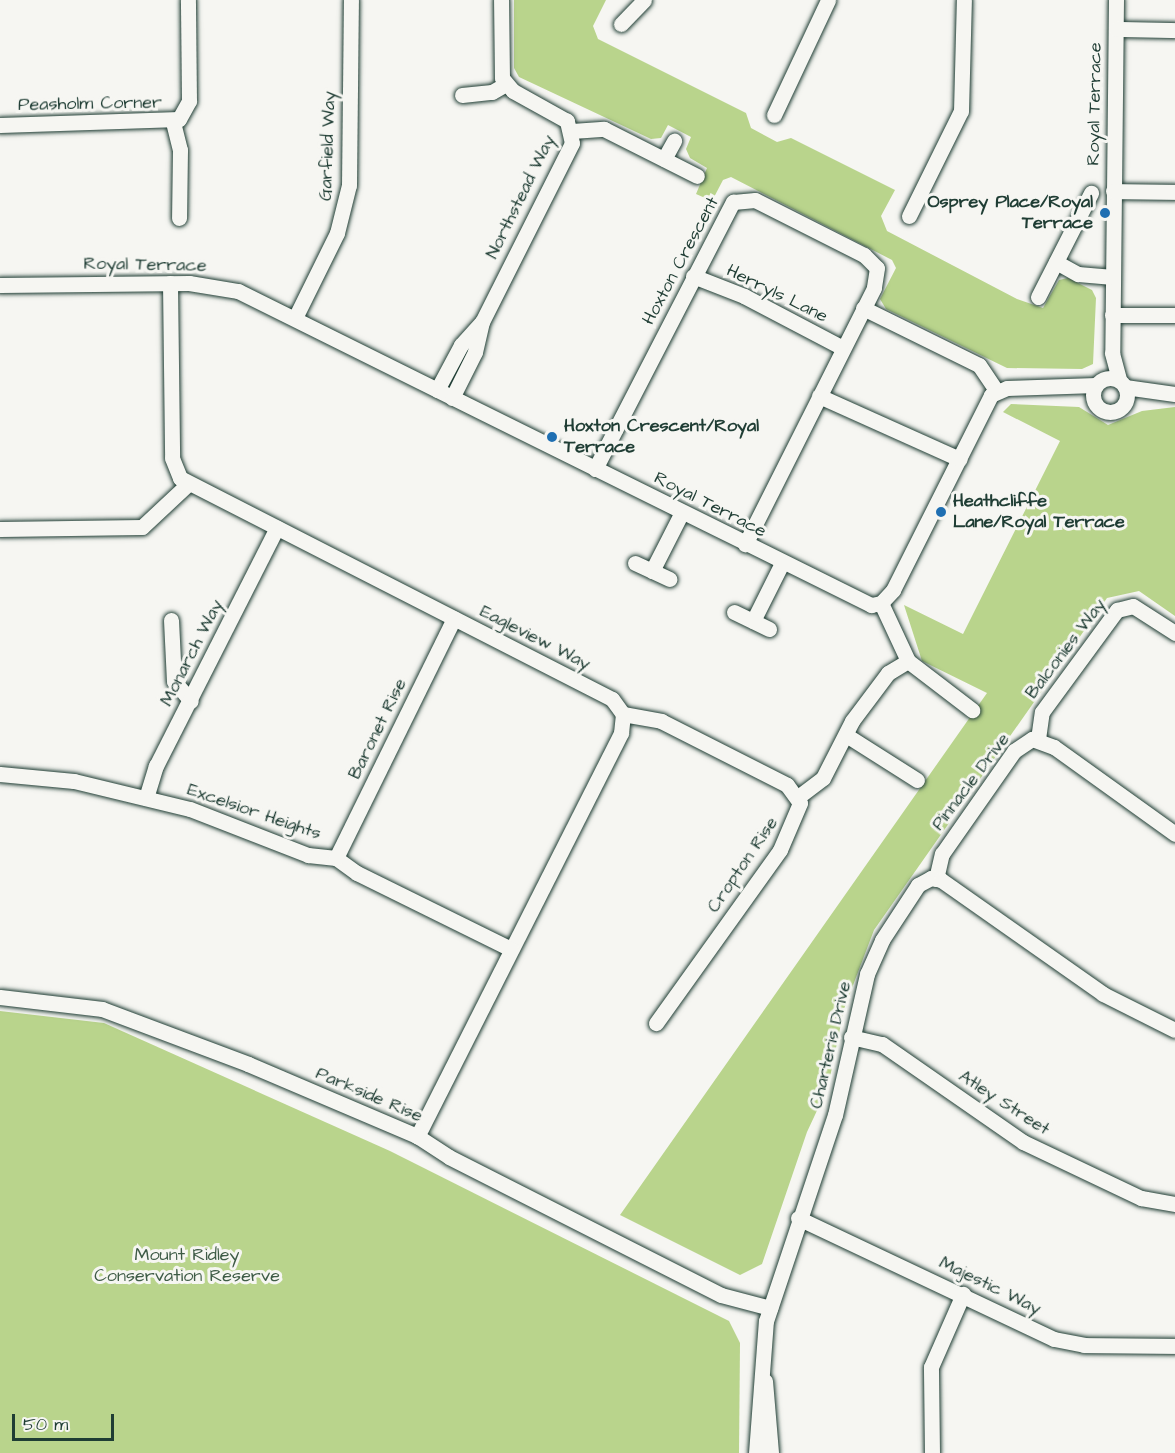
<!DOCTYPE html>
<html>
<head>
<meta charset="utf-8">
<style>
	body { margin:0 }
	#map { position:relative; width:1175px; height:1453px; overflow:hidden; background:#f6f6f2; font-family:"Architects Daughter",sans-serif }
	div>[style] { position:absolute }
	.green>* { inset:0; background:#b9d48c }
	.roads { filter:drop-shadow(0 0 2px #1f3d34) drop-shadow(0 0 2px #1f3d34) }
	.minor>* { height:15px; margin:-7.5px; padding:0 7.5px; transform-origin:7.5px; border-radius:7.5px; background:#f6f6f2 }
	.minor>.ring { margin:-7.5px; padding:0; box-sizing:content-box; background:none; border:15px solid #f6f6f2; border-radius:50% }
	.dots>* { width:16px; height:16px; translate:-50% -50%; box-sizing:border-box; border:3px solid #f6f6f2; border-radius:50% }
	span { translate:-50% -50%; white-space:nowrap; text-align:center; line-height:1.15; -webkit-text-stroke:6px #f6f6f2; paint-order:stroke }
	.street-label { font-size:18px; color:#1f3d34 }
	.poi-label { font-size:18px; color:#1f3d34; font-weight:700 }
	.right { translate:-100% -50%; text-align:right }
	.left { translate:0 -50%; text-align:left }
	.park-label { font-size:18px; color:#3e5b46 }
	.scale { position:absolute; left:12px; top:1414px; width:102px; height:27px; box-sizing:border-box; border:3px solid #1f3d34; border-top:0; padding-left:8px; font-size:18px; line-height:21px; white-space:nowrap; color:#1f3d34; -webkit-text-stroke:4px #f6f6f2; paint-order:stroke }
</style>
</head>
<body>
<div id="map">
	<div class="green">
		<i style="clip-path:polygon(514px 0,606px 0,593px 26px,598px 39px,746px 113px,751px 128px,777px 142px,791px 138px,895px 190px,881px 216px,887px 231px,1017px 299px,1043px 308px,1059px 280px,1068px 278px,1092px 290px,1096px 298px,1093px 364px,1082px 369px,1007px 368px,886px 309px,880px 299px,896px 268px,892px 260px,731px 177px,723px 180px,712px 201px,696px 194px,707px 168px,690px 158px,686px 149px,691px 137px,668px 125px,661px 138px,651px 139px,519px 77px,514px 68px)"></i>
		<i style="clip-path:polygon(1011px 404px,1079px 407px,1108px 425px,1142px 411px,1175px 407px,1175px 616px,1139px 591px,1107px 598px,874px 930px,844px 1009px,828px 1087px,807px 1132px,762px 1264px,740px 1275px,620px 1215px,987px 693px,922px 661px,904px 605px,963px 634px,1060px 441px,1003px 412px)"></i>
		<i style="clip-path:polygon(0 1011px,104px 1023px,390px 1151px,729px 1321px,740px 1343px,739px 1453px,0 1453px)"></i>
	</div>
	<div class="roads">
		<div class="minor">
			<i style="left:1116px;top:0;width:353px;rotate:90.6deg"></i>
			<i style="left:1112px;top:353px;width:28px;rotate:75deg"></i>
			<i style="left:621px;top:24px;width:33px;rotate:-46deg"></i>
			<i style="left:1116px;top:29px;width:59px;rotate:1deg"></i>
			<i style="left:462px;top:95px;width:30px;rotate:-6deg"></i>
			<i style="left:492px;top:92px;width:16px;rotate:-30deg"></i>
			<i style="left:774px;top:115px;width:127px;rotate:-64.8deg"></i>
			<i style="left:173px;top:122px;width:29px;rotate:76deg"></i>
			<i style="left:180px;top:150px;width:68px;rotate:90.8deg"></i>
			<i style="left:0;top:125px;width:179px;rotate:-1.9deg"></i>
			<i style="left:179px;top:119px;width:21px;rotate:-61deg"></i>
			<i style="left:189px;top:101px;width:101px;rotate:-90.6deg"></i>
			<i style="left:572px;top:131px;width:32px;rotate:-4deg"></i>
			<i style="left:604px;top:129px;width:104px;rotate:26.8deg"></i>
			<i style="left:664px;top:159px;width:21px;rotate:-61deg"></i>
			<i style="left:1113px;top:191px;width:62px;rotate:0.9deg"></i>
			<i style="left:909px;top:216px;width:117px;rotate:-63.7deg"></i>
			<i style="left:961px;top:111px;width:111px;rotate:-88.5deg"></i>
			<i style="left:1056px;top:262px;width:25px;rotate:29deg"></i>
			<i style="left:1078px;top:274px;width:35px;rotate:5deg"></i>
			<i style="left:693px;top:276px;width:55px;rotate:21.4deg"></i>
			<i style="left:744px;top:296px;width:112px;rotate:27.7deg"></i>
			<i style="left:170px;top:283px;width:175px;rotate:89.3deg"></i>
			<i style="left:172px;top:458px;width:22px;rotate:68deg"></i>
			<i style="left:180px;top:478px;width:485px;rotate:27.1deg"></i>
			<i style="left:612px;top:699px;width:19px;rotate:54deg"></i>
			<i style="left:623px;top:714px;width:19px;rotate:96deg"></i>
			<i style="left:621px;top:733px;width:452px;rotate:116.8deg"></i>
			<i style="left:0;top:285px;width:189px;rotate:-0.6deg"></i>
			<i style="left:189px;top:283px;width:50px;rotate:9.3deg"></i>
			<i style="left:238px;top:291px;width:707px;rotate:26.38deg"></i>
			<i style="left:871px;top:605px;width:10px;rotate:-11deg"></i>
			<i style="left:881px;top:603px;width:18px;rotate:-47deg"></i>
			<i style="left:893px;top:590px;width:218px;rotate:-63.3deg"></i>
			<i style="left:991px;top:395px;width:17px;rotate:-24deg"></i>
			<i style="left:1007px;top:388px;width:89px;rotate:-1.9deg"></i>
			<i style="left:1038px;top:297px;width:117px;rotate:-63deg"></i>
			<i style="left:863px;top:308px;width:129px;rotate:26.2deg"></i>
			<i style="left:979px;top:365px;width:30px;rotate:56deg"></i>
			<i style="left:1112px;top:315px;width:63px"></i>
			<i style="left:295px;top:318px;width:95px;rotate:-63.7deg"></i>
			<i style="left:337px;top:233px;width:49px;rotate:-76deg"></i>
			<i style="left:349px;top:185px;width:185px;rotate:-89.4deg"></i>
			<i class="ring" style="left:1093px;top:378px;width:19px;height:19px"></i>
			<i style="left:1125px;top:387px;width:50px;rotate:8deg"></i>
			<i style="left:437px;top:390px;width:51px;rotate:-61.9deg"></i>
			<i style="left:461px;top:345px;width:31px;rotate:-48deg"></i>
			<i style="left:482px;top:322px;width:200px;rotate:-63.3deg"></i>
			<i style="left:572px;top:143px;width:23px;rotate:-103deg"></i>
			<i style="left:567px;top:121px;width:62px;rotate:-150.9deg"></i>
			<i style="left:513px;top:91px;width:17px;rotate:-130deg"></i>
			<i style="left:502px;top:78px;width:78px;rotate:-90.7deg"></i>
			<i style="left:819px;top:396px;width:154px;rotate:24.2deg"></i>
			<i style="left:452px;top:398px;width:51px;rotate:-63.4deg"></i>
			<i style="left:475px;top:352px;width:31px;rotate:-77deg"></i>
			<i style="left:595px;top:469px;width:301px;rotate:-62.7deg"></i>
			<i style="left:733px;top:202px;width:22px;rotate:-5deg"></i>
			<i style="left:755px;top:200px;width:122px;rotate:26.8deg"></i>
			<i style="left:864px;top:255px;width:18px;rotate:45deg"></i>
			<i style="left:877px;top:268px;width:20px;rotate:99deg"></i>
			<i style="left:874px;top:288px;width:287px;rotate:116.7deg"></i>
			<i style="left:0;top:529px;width:142px;rotate:-0.8deg"></i>
			<i style="left:142px;top:527px;width:63px;rotate:-43.1deg"></i>
			<i style="left:635px;top:563px;width:38px;rotate:25deg"></i>
			<i style="left:652px;top:571px;width:66px;rotate:-63deg"></i>
			<i style="left:881px;top:603px;width:64px;rotate:65deg"></i>
			<i style="left:908px;top:661px;width:81px;rotate:37.4deg"></i>
			<i style="left:734px;top:612px;width:39px;rotate:26deg"></i>
			<i style="left:171px;top:620px;width:61px;rotate:87.2deg"></i>
			<i style="left:174px;top:681px;width:26px;rotate:50deg"></i>
			<i style="left:753px;top:621px;width:65px;rotate:-63.4deg"></i>
			<i style="left:623px;top:714px;width:39px;rotate:10deg"></i>
			<i style="left:661px;top:721px;width:141px;rotate:26.9deg"></i>
			<i style="left:787px;top:785px;width:22px;rotate:54deg"></i>
			<i style="left:800px;top:803px;width:51px;rotate:113.1deg"></i>
			<i style="left:780px;top:850px;width:213px;rotate:125.6deg"></i>
			<i style="left:846px;top:735px;width:84px;rotate:32.4deg"></i>
			<i style="left:1038px;top:739px;width:27px;rotate:-82deg"></i>
			<i style="left:1042px;top:712px;width:127px;rotate:-53.7deg"></i>
			<i style="left:1117px;top:610px;width:16px;rotate:-14deg"></i>
			<i style="left:1133px;top:606px;width:50px;rotate:32.7deg"></i>
			<i style="left:0;top:774px;width:74px;rotate:5.4deg"></i>
			<i style="left:74px;top:781px;width:119px;rotate:13.6deg"></i>
			<i style="left:190px;top:809px;width:127px;rotate:21.3deg"></i>
			<i style="left:308px;top:855px;width:28px;rotate:6deg"></i>
			<i style="left:336px;top:858px;width:26px;rotate:36deg"></i>
			<i style="left:357px;top:873px;width:172px;rotate:26.3deg"></i>
			<i style="left:798px;top:797px;width:31px;rotate:-37deg"></i>
			<i style="left:823px;top:778px;width:64px;rotate:-63deg"></i>
			<i style="left:852px;top:721px;width:60px;rotate:-53.1deg"></i>
			<i style="left:888px;top:673px;width:23px;rotate:-31deg"></i>
			<i style="left:146px;top:798px;width:34px;rotate:-73deg"></i>
			<i style="left:156px;top:766px;width:267px;rotate:-63.1deg"></i>
			<i style="left:336px;top:858px;width:267px;rotate:-63.8deg"></i>
			<i style="left:936px;top:879px;width:26px;rotate:-77deg"></i>
			<i style="left:942px;top:854px;width:126px;rotate:-55deg"></i>
			<i style="left:1014px;top:751px;width:22px;rotate:-34deg"></i>
			<i style="left:1032px;top:739px;width:23px;rotate:20deg"></i>
			<i style="left:1054px;top:747px;width:149px;rotate:35.7deg"></i>
			<i style="left:0;top:997px;width:103px;rotate:6.7deg"></i>
			<i style="left:102px;top:1009px;width:156px;rotate:20.6deg"></i>
			<i style="left:248px;top:1064px;width:184px;rotate:23.1deg"></i>
			<i style="left:417px;top:1136px;width:38px;rotate:33deg"></i>
			<i style="left:449px;top:1157px;width:305px;rotate:26.9deg"></i>
			<i style="left:721px;top:1295px;width:51px;rotate:14.9deg"></i>
			<i style="left:851px;top:1037px;width:32px;rotate:13deg"></i>
			<i style="left:882px;top:1044px;width:172px;rotate:34.8deg"></i>
			<i style="left:1023px;top:1142px;width:131px;rotate:25.4deg"></i>
			<i style="left:1141px;top:1198px;width:35px;rotate:10deg"></i>
			<i style="left:798px;top:1218px;width:283px;rotate:25.3deg"></i>
			<i style="left:1054px;top:1339px;width:31px;rotate:11deg"></i>
			<i style="left:1084px;top:1345px;width:91px;rotate:0.6deg"></i>
			<i style="left:765px;top:1381px;width:72px;rotate:85.2deg"></i>
			<i style="left:756px;top:1453px;width:132px;rotate:-85.7deg"></i>
			<i style="left:766px;top:1321px;width:217px;rotate:-71.5deg"></i>
			<i style="left:835px;top:1115px;width:145px;rotate:-77.2deg"></i>
			<i style="left:867px;top:974px;width:37px;rotate:-66deg"></i>
			<i style="left:882px;top:940px;width:66px;rotate:-56.8deg"></i>
			<i style="left:918px;top:885px;width:15px;rotate:-28deg"></i>
			<i style="left:931px;top:878px;width:10px;rotate:11deg"></i>
			<i style="left:941px;top:880px;width:198px;rotate:35.1deg"></i>
			<i style="left:1103px;top:994px;width:80px;rotate:26.6deg"></i>
			<i style="left:932px;top:1453px;width:86px;rotate:-90.7deg"></i>
			<i style="left:931px;top:1367px;width:80px;rotate:-66.3deg"></i>
		</div>
	</div>
	<div class="dots">
		<i style="left:1105px;top:213px;background:#1f6fb2"></i>
		<i style="left:552px;top:437px;background:#1f6fb2"></i>
		<i style="left:941px;top:512px;background:#1f6fb2"></i>
	</div>
	<div class="street-label">
		<span style="left:90px;top:104px;rotate:-1deg">Peasholm Corner</span>
		<span style="left:1095px;top:104px;rotate:-89deg">Royal Terrace</span>
		<span style="left:328px;top:146px;rotate:-88deg">Garfield Way</span>
		<span style="left:521px;top:197px;rotate:-64deg">Northstead Way</span>
		<span style="left:681px;top:261px;rotate:-62deg">Hoxton Crescent</span>
		<span style="left:145px;top:265px;rotate:1deg">Royal Terrace</span>
		<span style="left:777px;top:294px;rotate:26deg">Herryls Lane</span>
		<span style="left:710px;top:505px;rotate:27deg">Royal Terrace</span>
		<span style="left:535px;top:638px;rotate:27deg">Eagleview Way</span>
		<span style="left:1066px;top:649px;rotate:-53deg">Balconies Way</span>
		<span style="left:192px;top:653px;rotate:-63deg">Monarch Way</span>
		<span style="left:378px;top:729px;rotate:-64deg">Baronet Rise</span>
		<span style="left:971px;top:782px;rotate:-53deg">Pinnacle Drive</span>
		<span style="left:254px;top:812px;rotate:19deg">Excelsior Heights</span>
		<span style="left:743px;top:865px;rotate:-56deg">Cropton Rise</span>
		<span style="left:831px;top:1045px;rotate:-77deg">Charteris Drive</span>
		<span style="left:369px;top:1095px;rotate:23deg">Parkside Rise</span>
		<span style="left:1004px;top:1103px;rotate:33deg">Atley Street</span>
		<span style="left:990px;top:1286px;rotate:26deg">Majestic Way</span>
	</div>
	<div class="poi-label">
		<span class="right" style="left:1093px;top:213px">Osprey Place/Royal<br>Terrace</span>
		<span class="left" style="left:564px;top:437px">Hoxton Crescent/Royal<br>Terrace</span>
		<span class="left" style="left:953px;top:512px">Heathcliffe<br>Lane/Royal Terrace</span>
	</div>
	<div class="park-label">
		<span style="left:187px;top:1266px">Mount Ridley<br>Conservation Reserve</span>
	</div>
	<div class="scale">50 m</div>
</div>
</body>
</html>
